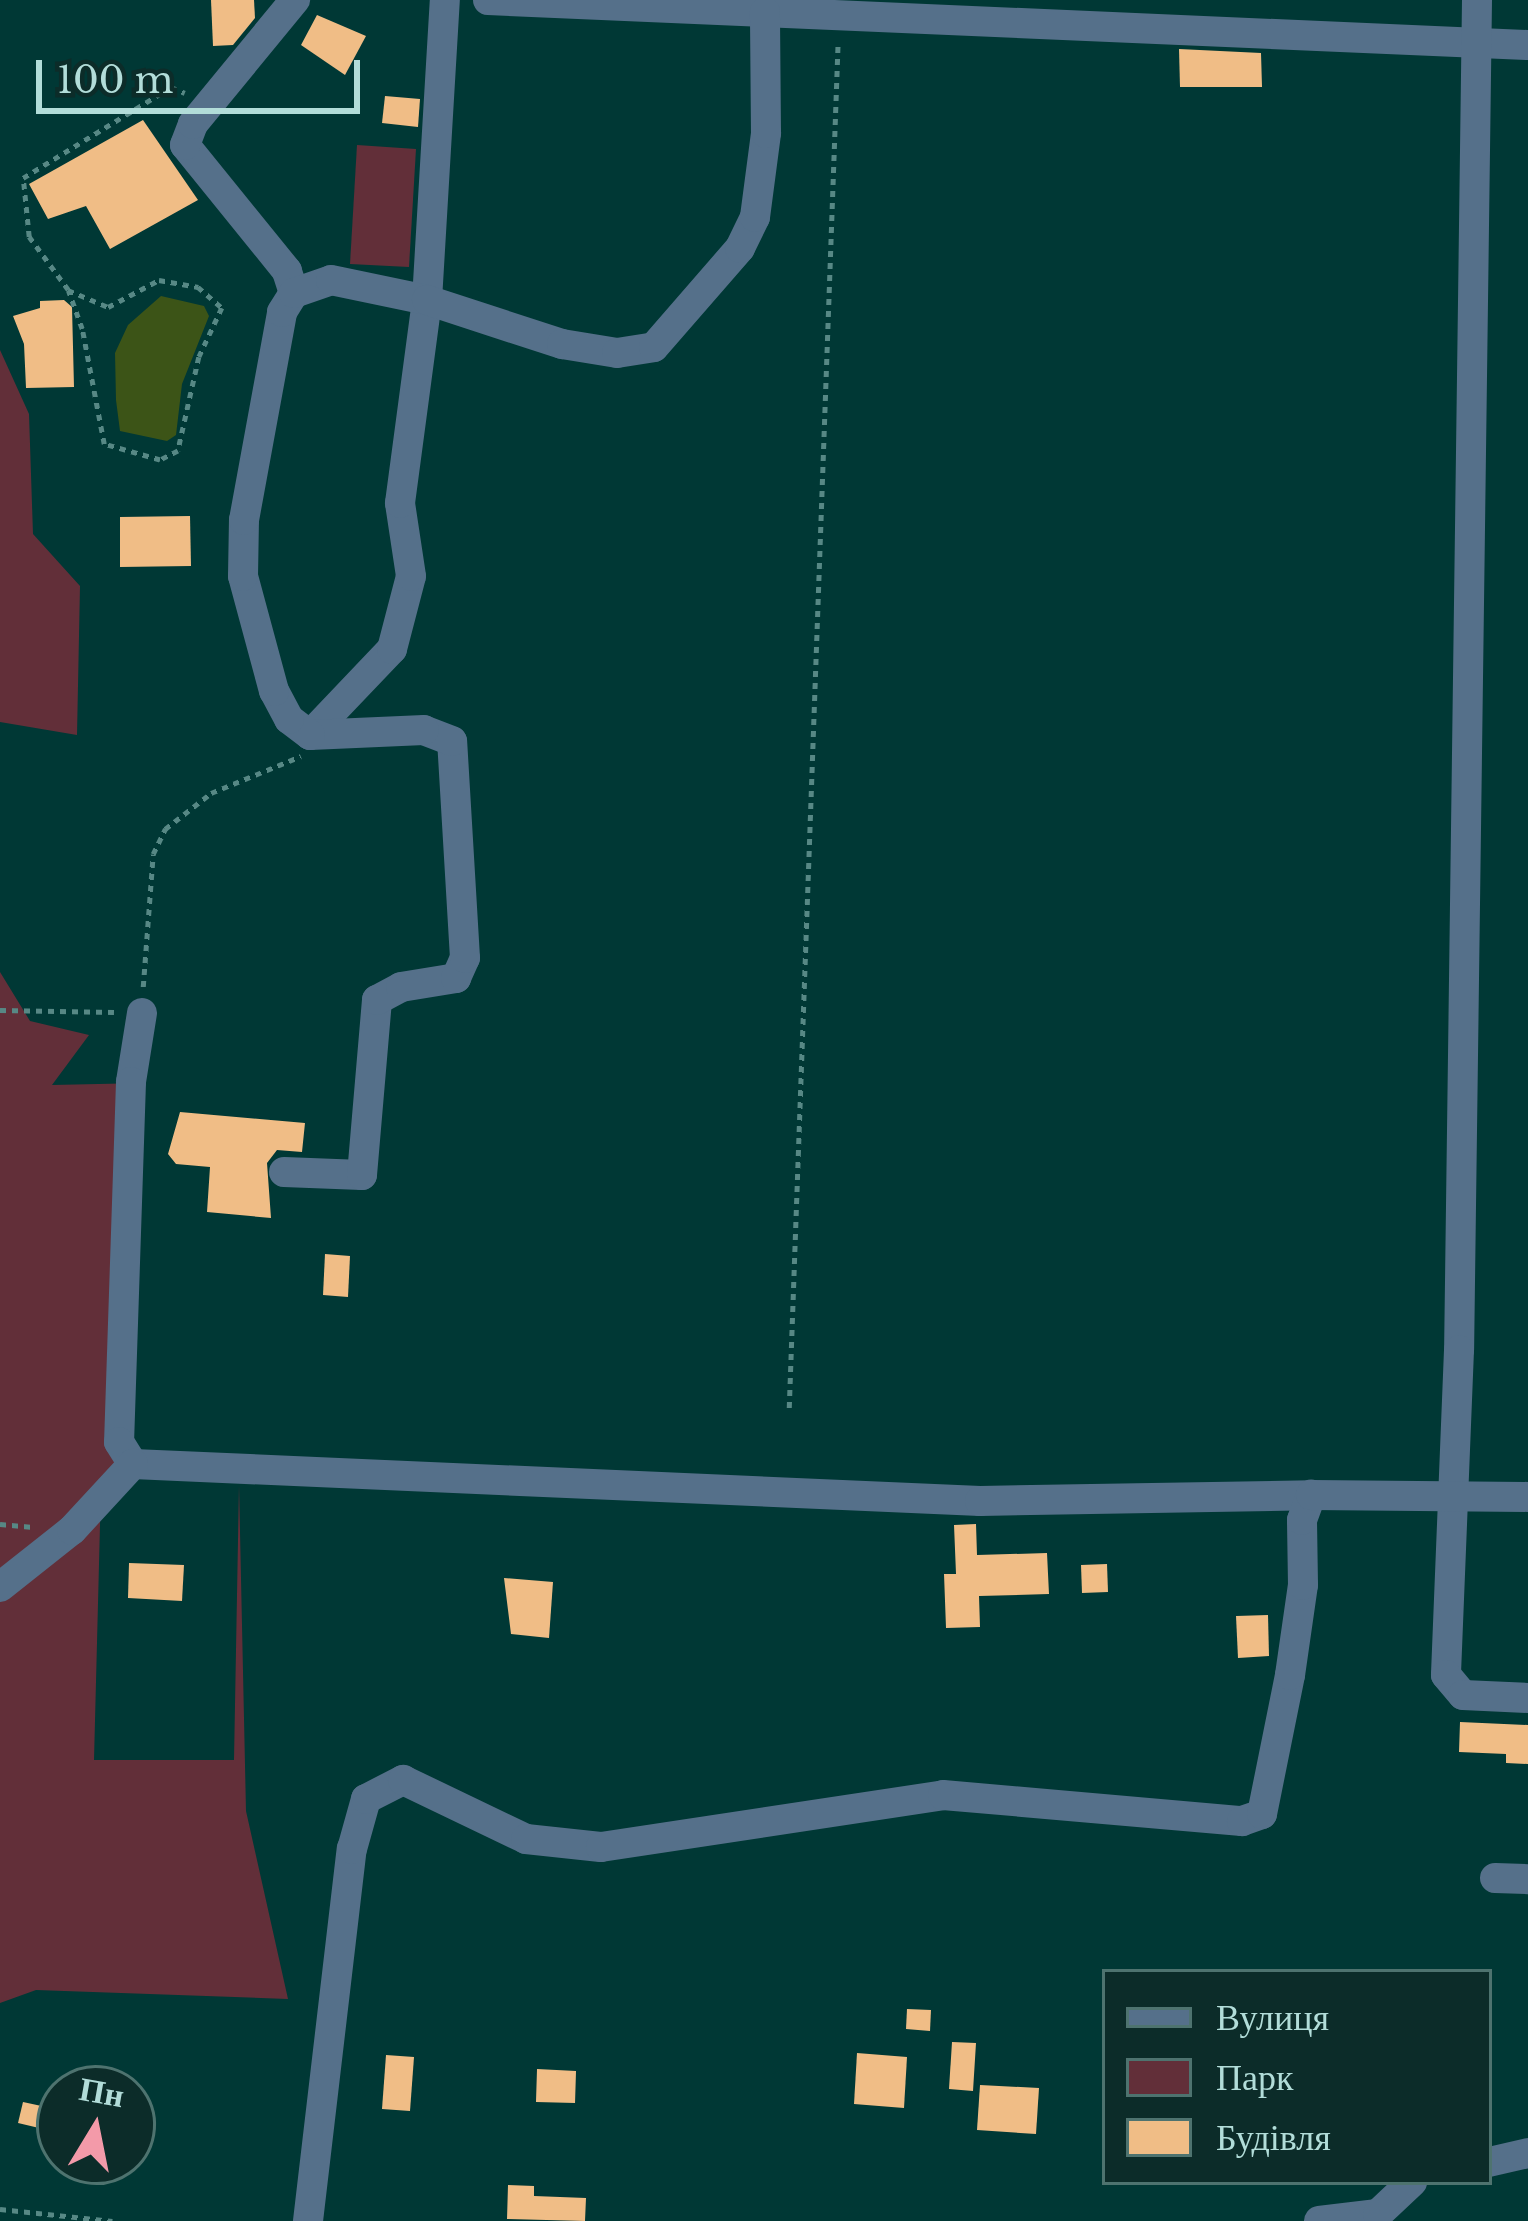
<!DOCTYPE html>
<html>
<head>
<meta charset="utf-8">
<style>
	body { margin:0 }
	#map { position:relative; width:1528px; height:2221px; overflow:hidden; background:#003835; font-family:"Libre Baskerville",serif }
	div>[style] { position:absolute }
	.green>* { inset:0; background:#622f39 }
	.water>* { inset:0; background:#3c5417 }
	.building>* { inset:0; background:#f0bd86 }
	.path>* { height:4.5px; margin-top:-2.25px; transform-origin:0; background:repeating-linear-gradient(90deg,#578885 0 6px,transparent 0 12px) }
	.minor>* { height:30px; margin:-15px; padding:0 15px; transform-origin:15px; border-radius:15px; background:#55708a }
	span { translate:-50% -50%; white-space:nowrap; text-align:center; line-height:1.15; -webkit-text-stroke:12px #0c2c29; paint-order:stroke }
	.legend { position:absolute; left:1102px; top:1969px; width:390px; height:216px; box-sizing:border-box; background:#0c2c29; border:3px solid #4e736f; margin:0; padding:15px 21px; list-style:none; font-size:36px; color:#b2ddd9 }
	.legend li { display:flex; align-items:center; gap:24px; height:60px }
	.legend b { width:60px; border:3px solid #4e736f }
	.north { position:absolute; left:36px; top:2065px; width:120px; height:120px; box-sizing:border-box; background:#0c2c29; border:3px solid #4e736f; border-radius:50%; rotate:10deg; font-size:33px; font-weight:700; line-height:48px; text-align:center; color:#b2ddd9 }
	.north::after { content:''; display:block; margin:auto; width:42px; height:54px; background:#f39aa9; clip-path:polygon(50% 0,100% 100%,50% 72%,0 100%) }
	.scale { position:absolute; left:36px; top:60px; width:324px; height:54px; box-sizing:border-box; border:6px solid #b2ddd9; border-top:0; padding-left:15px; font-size:36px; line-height:42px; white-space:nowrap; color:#b2ddd9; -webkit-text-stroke:9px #0c2c29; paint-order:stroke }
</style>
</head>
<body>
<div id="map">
	<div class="green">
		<i style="clip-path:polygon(357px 145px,416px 149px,409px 267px,350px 264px)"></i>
		<i style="clip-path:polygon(0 350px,29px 414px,33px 534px,80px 586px,77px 735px,0 722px)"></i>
		<i style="clip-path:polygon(0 972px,30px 1021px,89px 1035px,52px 1085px,145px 1083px,132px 1448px,101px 1486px,94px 1760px,234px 1760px,239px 1485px,246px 1811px,288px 1999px,36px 1990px,0 2003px)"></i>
	</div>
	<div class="water">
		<i style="clip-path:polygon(161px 296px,204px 306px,209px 316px,182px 384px,176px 435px,167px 441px,120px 431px,116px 400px,115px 353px,128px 325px)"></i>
	</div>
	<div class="building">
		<i style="clip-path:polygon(211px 0,254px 0,255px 18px,233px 45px,213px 46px)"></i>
		<i style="clip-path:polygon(317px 15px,366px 36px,345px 75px,301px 45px)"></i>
		<i style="clip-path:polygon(1179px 49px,1261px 53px,1262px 87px,1180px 87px)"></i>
		<i style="clip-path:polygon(385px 96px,420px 99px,418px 127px,382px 123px)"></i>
		<i style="clip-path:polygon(143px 120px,198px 200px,110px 249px,86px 206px,48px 219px,29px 184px)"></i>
		<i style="clip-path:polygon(64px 300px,72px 307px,74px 387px,26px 388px,24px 344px,13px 316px,40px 308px,40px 301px)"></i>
		<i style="clip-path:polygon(190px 516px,191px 566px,120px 567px,120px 517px)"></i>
		<i style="clip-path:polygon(180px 1112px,305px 1123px,302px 1152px,277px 1150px,267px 1163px,271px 1218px,207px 1212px,210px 1167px,176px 1164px,168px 1154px)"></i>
		<i style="clip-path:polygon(325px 1254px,350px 1256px,348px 1297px,323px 1295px)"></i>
		<i style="clip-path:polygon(976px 1524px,977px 1555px,1047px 1553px,1049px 1594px,979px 1596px,980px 1627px,946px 1628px,944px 1574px,956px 1574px,954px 1525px)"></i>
		<i style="clip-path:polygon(129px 1563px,184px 1565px,182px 1601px,128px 1598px)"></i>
		<i style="clip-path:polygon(1107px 1564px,1108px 1592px,1082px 1593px,1081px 1565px)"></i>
		<i style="clip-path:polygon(504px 1578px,553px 1582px,549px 1638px,511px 1634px)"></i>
		<i style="clip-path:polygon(1268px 1615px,1269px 1656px,1238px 1658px,1236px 1616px)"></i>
		<i style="clip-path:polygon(1460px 1722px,1528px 1725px,1528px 1764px,1506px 1763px,1506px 1754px,1459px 1752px)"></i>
		<i style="clip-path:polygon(907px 2009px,931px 2010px,930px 2031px,906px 2029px)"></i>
		<i style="clip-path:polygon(952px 2042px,976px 2043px,973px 2091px,949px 2089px)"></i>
		<i style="clip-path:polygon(857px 2053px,907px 2057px,904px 2108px,854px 2104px)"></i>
		<i style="clip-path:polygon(386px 2055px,414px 2057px,410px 2111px,382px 2109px)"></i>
		<i style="clip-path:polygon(537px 2069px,576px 2071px,575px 2103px,536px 2102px)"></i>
		<i style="clip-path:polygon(980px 2085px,1039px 2088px,1036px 2134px,977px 2130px)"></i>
		<i style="clip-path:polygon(23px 2102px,60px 2110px,56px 2132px,18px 2123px)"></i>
		<i style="clip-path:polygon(508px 2185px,534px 2186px,534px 2196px,586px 2198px,585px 2221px,507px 2219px)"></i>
	</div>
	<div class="path">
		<i style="left:68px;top:290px;width:43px;rotate:23deg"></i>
		<i style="left:108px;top:307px;width:58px;rotate:-27.9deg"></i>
		<i style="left:159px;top:280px;width:40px;rotate:10deg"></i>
		<i style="left:198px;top:287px;width:32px;rotate:41deg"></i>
		<i style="left:222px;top:308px;width:54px;rotate:115.1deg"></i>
		<i style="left:199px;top:357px;width:96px;rotate:102.6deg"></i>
		<i style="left:178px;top:451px;width:20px;rotate:153deg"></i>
		<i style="left:160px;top:460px;width:58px;rotate:-164.1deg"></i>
		<i style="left:104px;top:444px;width:117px;rotate:-100.8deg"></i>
		<i style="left:82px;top:329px;width:41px;rotate:-109.7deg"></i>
		<i style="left:68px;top:290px;width:66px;rotate:-126.3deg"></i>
		<i style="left:29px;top:237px;width:59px;rotate:-95.8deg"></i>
		<i style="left:23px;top:178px;width:174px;rotate:-31.6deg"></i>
		<i style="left:171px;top:87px;width:15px;rotate:23deg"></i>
		<i style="left:143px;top:987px;width:133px;rotate:-85.7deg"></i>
		<i style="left:153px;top:854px;width:28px;rotate:-64deg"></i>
		<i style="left:165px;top:829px;width:58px;rotate:-38deg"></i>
		<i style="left:211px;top:793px;width:97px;rotate:-22.3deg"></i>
		<i style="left:0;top:1010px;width:114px;rotate:1deg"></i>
		<i style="left:789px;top:1408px;width:1368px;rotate:-87.95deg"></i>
		<i style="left:0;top:1524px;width:36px;rotate:5deg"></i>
		<i style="left:0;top:2209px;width:113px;rotate:6.1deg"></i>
	</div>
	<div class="minor">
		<i style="left:488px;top:0;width:1041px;rotate:2.48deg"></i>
		<i style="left:1477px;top:0;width:1350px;rotate:90.76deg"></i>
		<i style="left:1459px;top:1350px;width:325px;rotate:92.3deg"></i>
		<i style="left:1446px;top:1675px;width:26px;rotate:50deg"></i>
		<i style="left:1463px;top:1695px;width:65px;rotate:2.6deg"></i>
		<i style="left:294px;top:293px;width:23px;rotate:-108deg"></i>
		<i style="left:287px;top:271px;width:162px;rotate:-129deg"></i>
		<i style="left:185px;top:145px;width:22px;rotate:-69deg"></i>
		<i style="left:193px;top:124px;width:161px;rotate:-50.6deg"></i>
		<i style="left:310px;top:735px;width:119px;rotate:-46.4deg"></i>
		<i style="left:392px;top:649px;width:75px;rotate:-75.4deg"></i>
		<i style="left:411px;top:576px;width:74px;rotate:-98.6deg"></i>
		<i style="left:400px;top:503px;width:205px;rotate:-82.4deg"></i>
		<i style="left:427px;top:300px;width:301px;rotate:-86.6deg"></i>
		<i style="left:142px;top:1013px;width:70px;rotate:99.1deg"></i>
		<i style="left:131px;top:1082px;width:360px;rotate:91.9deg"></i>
		<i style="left:119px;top:1442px;width:26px;rotate:58deg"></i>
		<i style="left:133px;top:1464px;width:848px;rotate:2.5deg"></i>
		<i style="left:980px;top:1501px;width:331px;rotate:-1deg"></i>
		<i style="left:284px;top:1172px;width:78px;rotate:2.2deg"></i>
		<i style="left:362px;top:1175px;width:176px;rotate:-85.1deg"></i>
		<i style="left:377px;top:1000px;width:27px;rotate:-28deg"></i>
		<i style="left:401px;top:987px;width:56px;rotate:-9.3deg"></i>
		<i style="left:456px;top:978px;width:22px;rotate:-66deg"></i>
		<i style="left:465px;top:958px;width:217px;rotate:-93.4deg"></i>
		<i style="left:452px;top:741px;width:30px;rotate:-159deg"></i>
		<i style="left:424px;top:730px;width:114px;rotate:177.5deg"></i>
		<i style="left:310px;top:735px;width:26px;rotate:-143deg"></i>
		<i style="left:289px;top:719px;width:32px;rotate:-118deg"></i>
		<i style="left:274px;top:691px;width:119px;rotate:-105.1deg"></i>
		<i style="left:243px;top:576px;width:56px;rotate:-89deg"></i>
		<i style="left:244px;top:520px;width:211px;rotate:-79.6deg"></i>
		<i style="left:282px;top:312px;width:22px;rotate:-58deg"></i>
		<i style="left:294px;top:293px;width:39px;rotate:-19deg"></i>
		<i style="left:331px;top:280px;width:98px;rotate:11.8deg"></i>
		<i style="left:427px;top:300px;width:142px;rotate:18.1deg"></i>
		<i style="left:562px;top:344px;width:56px;rotate:9.3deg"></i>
		<i style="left:617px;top:353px;width:37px;rotate:-9deg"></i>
		<i style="left:654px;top:347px;width:131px;rotate:-49deg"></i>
		<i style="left:740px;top:248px;width:34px;rotate:-64deg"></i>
		<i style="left:755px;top:217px;width:85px;rotate:-82.5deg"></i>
		<i style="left:766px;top:133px;width:121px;rotate:-90.5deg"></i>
		<i style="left:0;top:1587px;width:92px;rotate:-38.4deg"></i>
		<i style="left:72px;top:1530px;width:90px;rotate:-47.3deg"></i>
		<i style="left:1495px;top:1878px;width:33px;rotate:2deg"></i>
		<i style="left:1489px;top:2162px;width:40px;rotate:-13deg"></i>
		<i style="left:308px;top:2221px;width:375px;rotate:-83.3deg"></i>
		<i style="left:352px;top:1849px;width:52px;rotate:-74.4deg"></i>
		<i style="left:366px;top:1799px;width:42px;rotate:-27.2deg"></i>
		<i style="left:403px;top:1780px;width:136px;rotate:25.6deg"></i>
		<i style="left:526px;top:1839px;width:75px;rotate:6.1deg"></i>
		<i style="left:601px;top:1847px;width:346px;rotate:-8.6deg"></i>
		<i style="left:943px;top:1795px;width:300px;rotate:5deg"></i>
		<i style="left:1242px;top:1821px;width:21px;rotate:-19deg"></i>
		<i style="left:1262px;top:1814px;width:142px;rotate:-78.6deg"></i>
		<i style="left:1290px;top:1675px;width:91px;rotate:-81.8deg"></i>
		<i style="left:1303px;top:1585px;width:65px;rotate:-90.9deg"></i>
		<i style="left:1302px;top:1520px;width:27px;rotate:-70deg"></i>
		<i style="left:1311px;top:1495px;width:217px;rotate:0.5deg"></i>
		<i style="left:1319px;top:2221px;width:59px;rotate:-6.8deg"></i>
		<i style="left:1378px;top:2214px;width:47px;rotate:-43.3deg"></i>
	</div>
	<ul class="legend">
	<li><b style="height:15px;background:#55708a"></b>Вулиця</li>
	<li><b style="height:33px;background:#622f39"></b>Парк</li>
	<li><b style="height:33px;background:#f0bd86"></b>Будівля</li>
	</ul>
	<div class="north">Пн</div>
	<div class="scale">100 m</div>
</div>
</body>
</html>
